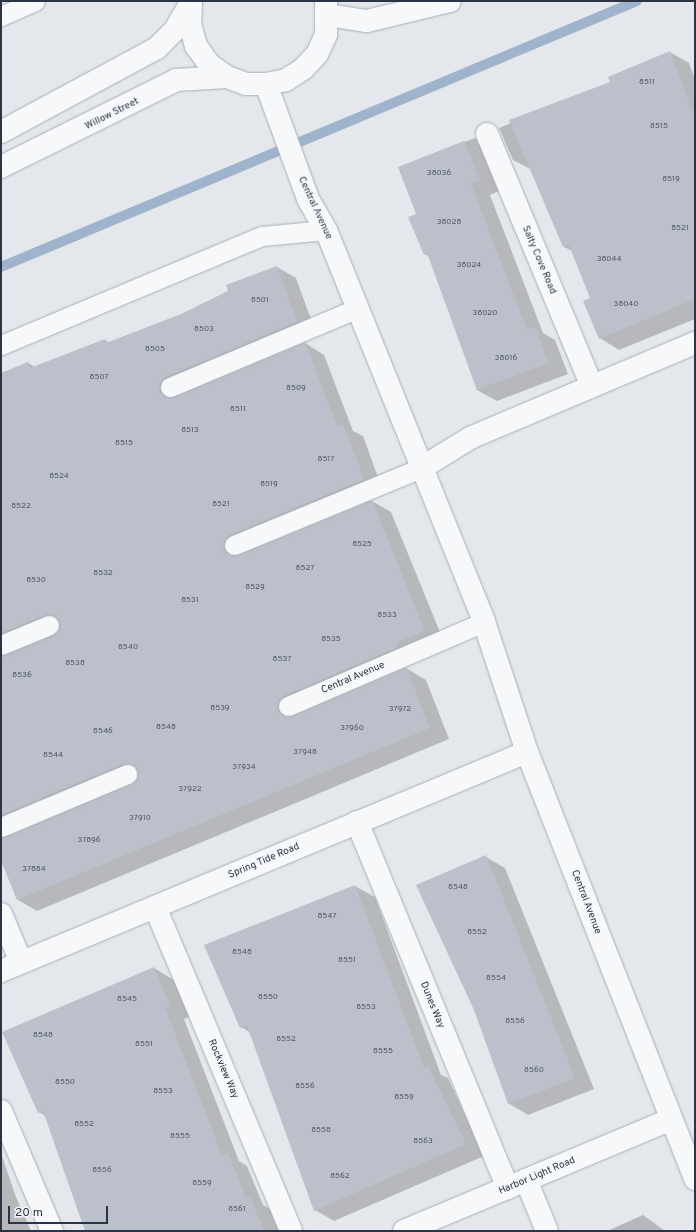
<!DOCTYPE html>
<html>
<head>
<meta charset="utf-8">
<style>
	body { margin:0 }
	#map { position:relative; width:696px; height:1232px; overflow:hidden; background:#e4e7ec; font-family:Overpass,sans-serif }
	div>[style] { position:absolute }
	.shadow>* { inset:0; background:#0003 }
	.stream>* { height:10px; margin:-5px; padding:0 5px; transform-origin:5px; border-radius:5px; background:#9fb4cc }
	.building>* { inset:0; background:#bbc0ca }
	.roads { filter:drop-shadow(0 0 1px #a9aeb7) drop-shadow(0 0 1px #a9aeb7) }
	.service>* { height:19px; margin:-9.5px; padding:0 9.5px; transform-origin:9.5px; border-radius:9.5px; background:#f7f8fa }
	.minor>* { height:22px; margin:-11px; padding:0 11px; transform-origin:11px; border-radius:11px; background:#f7f8fa }
	.tertiary>* { height:22px; margin:-11px; padding:0 11px; transform-origin:11px; border-radius:11px; background:#f7f8fa }
	span { translate:-50% -50%; white-space:nowrap; text-align:center; line-height:1.15; -webkit-text-stroke:3px #f4f6f9; paint-order:stroke }
	.number-label { font-size:8px; color:#4f5766 }
	.number-label span { -webkit-text-stroke-width:0 }
	.street-label { font-size:10px; color:#2b3445 }
	.frame { position:absolute; inset:0; border:2px solid #2b3445; pointer-events:none }
	.scale { position:absolute; left:8px; top:1206px; width:100px; height:18px; box-sizing:border-box; border:2px solid #2b3445; border-top:0; padding-left:5px; font-size:12px; line-height:14px; white-space:nowrap; color:#2b3445; -webkit-text-stroke:3px #f4f6f9; paint-order:stroke }
</style>
</head>
<body>
<div id="map">
	<div class="shadow">
		<i style="clip-path:polygon(670px 52px,689px 63px,695px 79px,695px 319px,619px 350px,600px 338px,591px 298px,572px 251px,564px 247px,534px 171px,513px 160px,499px 128px,612px 82px)"></i>
		<i style="clip-path:polygon(475px 138px,495px 149px,499px 191px,490px 195px,543px 333px,555px 340px,568px 374px,497px 401px,477px 390px,429px 256px,424px 254px,417px 214px,399px 168px)"></i>
		<i style="clip-path:polygon(evenodd,277px 267px,296px 278px,316px 333px,180px 392px,180px 396px,305px 343px,324px 355px,353px 431px,363px 436px,383px 491px,244px 550px,244px 554px,372px 501px,391px 512px,444px 642px,298px 711px,298px 715px,406px 668px,426px 680px,449px 739px,37px 911px,18px 900px,1px 854px,1px 837px,10px 839px,1px 834px,1px 374px,28px 363px,35px 367px,105px 340px,109px 343px,181px 315px,277px 267px,61px 627px,54px 636px,10px 654px,16px 646px,61px 627px,277px 267px,137px 777px,132px 785px,12px 835px,16px 828px,137px 777px)"></i>
		<i style="clip-path:polygon(486px 857px,505px 868px,594px 1089px,528px 1115px,508px 1103px)"></i>
		<i style="clip-path:polygon(355px 886px,375px 897px,441px 1075px,448px 1078px,484px 1156px,334px 1221px,315px 1210px,251px 1033px,241px 1027px,206px 946px)"></i>
		<i style="clip-path:polygon(154px 968px,174px 980px,189px 1017px,184px 1019px,239px 1161px,247px 1166px,263px 1205px,270px 1209px,279px 1231px,88px 1231px,47px 1117px,39px 1112px)"></i>
		<i style="clip-path:polygon(1px 1153px,16px 1197px,31px 1231px,1px 1231px)"></i>
		<i style="clip-path:polygon(643px 1215px,665px 1231px,607px 1231px)"></i>
	</div>
	<div class="stream">
		<i style="left:1px;top:267px;width:689px;rotate:-22.7deg"></i>
	</div>
	<div class="building">
		<i style="clip-path:polygon(670px 51px,695px 119px,695px 299px,599px 339px,583px 301px,590px 298px,569px 245px,563px 247px,509px 120px,610px 82px,608px 77px)"></i>
		<i style="clip-path:polygon(464px 141px,480px 180px,471px 184px,527px 330px,535px 327px,548px 363px,477px 390px,427px 253px,424px 255px,408px 217px,416px 214px,398px 167px)"></i>
		<i style="clip-path:polygon(277px 266px,297px 322px,166px 377px,161px 381px,160px 391px,164px 396px,174px 397px,305px 342px,337px 426px,343px 424px,364px 479px,230px 535px,225px 539px,224px 549px,228px 554px,238px 555px,372px 500px,425px 631px,397px 642px,398px 647px,284px 696px,279px 700px,278px 710px,282px 715px,292px 716px,406px 667px,430px 728px,17px 900px,1px 861px,1px 838px,131px 784px,138px 775px,133px 765px,123px 764px,1px 815px,1px 656px,53px 635px,60px 626px,56px 617px,50px 614px,1px 633px,1px 373px,28px 362px,30px 368px,105px 339px,106px 343px,181px 314px,228px 291px,226px 285px)"></i>
		<i style="clip-path:polygon(486px 855px,575px 1078px,508px 1104px,474px 1010px,416px 885px)"></i>
		<i style="clip-path:polygon(355px 885px,424px 1068px,428px 1066px,466px 1144px,314px 1211px,247px 1026px,240px 1028px,204px 945px)"></i>
		<i style="clip-path:polygon(154px 967px,170px 1006px,165px 1008px,222px 1155px,228px 1153px,246px 1198px,250px 1196px,264px 1231px,85px 1231px,43px 1111px,38px 1113px,2px 1032px)"></i>
	</div>
	<div class="roads">
		<div class="service">
			<i style="left:1px;top:16px;width:37px;rotate:-24deg"></i>
			<i style="left:1px;top:345px;width:283px;rotate:-22.7deg"></i>
			<i style="left:262px;top:236px;width:64px;rotate:-5.4deg"></i>
			<i style="left:170px;top:387px;width:204px;rotate:-22.8deg"></i>
			<i style="left:234px;top:545px;width:204px;rotate:-22.4deg"></i>
			<i style="left:1px;top:645px;width:52px;rotate:-22.6deg"></i>
			<i style="left:288px;top:706px;width:213px;rotate:-23.2deg"></i>
			<i style="left:1px;top:827px;width:137px;rotate:-22.8deg"></i>
		</div>
		<div class="minor">
			<i style="left:328px;top:15px;width:39px;rotate:9deg"></i>
			<i style="left:367px;top:21px;width:85px;rotate:-13.5deg"></i>
			<i style="left:266px;top:84px;width:122px;rotate:69.9deg"></i>
			<i style="left:308px;top:199px;width:36px;rotate:60deg"></i>
			<i style="left:326px;top:230px;width:423px;rotate:68deg"></i>
			<i style="left:484px;top:622px;width:137px;rotate:71.7deg"></i>
			<i style="left:527px;top:752px;width:459px;rotate:68.5deg"></i>
			<i style="left:487px;top:134px;width:273px;rotate:67.4deg"></i>
			<i style="left:423px;top:467px;width:57px;rotate:-31.5deg"></i>
			<i style="left:472px;top:437px;width:242px;rotate:-22.9deg"></i>
			<i style="left:357px;top:822px;width:396px;rotate:67.6deg"></i>
			<i style="left:155px;top:907px;width:351px;rotate:67.2deg"></i>
			<i style="left:1px;top:914px;width:52px;rotate:67.4deg"></i>
			<i style="left:1px;top:971px;width:570px;rotate:-22.6deg"></i>
			<i style="left:1px;top:1111px;width:130px;rotate:67deg"></i>
			<i style="left:526px;top:1180px;width:55px;rotate:67.6deg"></i>
			<i style="left:404px;top:1231px;width:288px;rotate:-22.7deg"></i>
		</div>
		<div class="tertiary">
			<i style="left:191px;top:1px;width:23px;rotate:92deg"></i>
			<i style="left:190px;top:24px;width:23px;rotate:75deg"></i>
			<i style="left:196px;top:46px;width:24px;rotate:54deg"></i>
			<i style="left:210px;top:65px;width:21px;rotate:35deg"></i>
			<i style="left:227px;top:77px;width:20px;rotate:20deg"></i>
			<i style="left:246px;top:84px;width:20px"></i>
			<i style="left:266px;top:84px;width:20px;rotate:-11deg"></i>
			<i style="left:286px;top:80px;width:20px;rotate:-33deg"></i>
			<i style="left:303px;top:69px;width:21px;rotate:-47deg"></i>
			<i style="left:317px;top:54px;width:21px;rotate:-65deg"></i>
			<i style="left:326px;top:35px;width:34px;rotate:-90deg"></i>
			<i style="left:1px;top:132px;width:177px;rotate:-28.3deg"></i>
			<i style="left:157px;top:48px;width:25px;rotate:-45deg"></i>
			<i style="left:175px;top:30px;width:30px;rotate:-60deg"></i>
			<i style="left:1px;top:167px;width:195px;rotate:-26.4deg"></i>
			<i style="left:176px;top:80px;width:51px;rotate:-3.4deg"></i>
		</div>
	</div>
	<div class="number-label">
		<span style="left:647px;top:83px">8511</span>
		<span style="left:659px;top:127px">8515</span>
		<span style="left:439px;top:174px">38036</span>
		<span style="left:671px;top:180px">8519</span>
		<span style="left:449px;top:223px">38028</span>
		<span style="left:680px;top:229px">8521</span>
		<span style="left:609px;top:260px">38044</span>
		<span style="left:469px;top:266px">38024</span>
		<span style="left:260px;top:301px">8501</span>
		<span style="left:626px;top:305px">38040</span>
		<span style="left:485px;top:314px">38020</span>
		<span style="left:204px;top:330px">8503</span>
		<span style="left:155px;top:350px">8505</span>
		<span style="left:506px;top:359px">38016</span>
		<span style="left:99px;top:378px">8507</span>
		<span style="left:296px;top:389px">8509</span>
		<span style="left:238px;top:410px">8511</span>
		<span style="left:190px;top:431px">8513</span>
		<span style="left:124px;top:444px">8515</span>
		<span style="left:326px;top:460px">8517</span>
		<span style="left:59px;top:477px">8524</span>
		<span style="left:269px;top:485px">8519</span>
		<span style="left:221px;top:505px">8521</span>
		<span style="left:21px;top:507px">8522</span>
		<span style="left:362px;top:545px">8525</span>
		<span style="left:305px;top:569px">8527</span>
		<span style="left:103px;top:574px">8532</span>
		<span style="left:36px;top:581px">8530</span>
		<span style="left:255px;top:588px">8529</span>
		<span style="left:190px;top:601px">8531</span>
		<span style="left:387px;top:616px">8533</span>
		<span style="left:331px;top:640px">8535</span>
		<span style="left:128px;top:648px">8540</span>
		<span style="left:282px;top:660px">8537</span>
		<span style="left:75px;top:664px">8538</span>
		<span style="left:22px;top:676px">8536</span>
		<span style="left:220px;top:709px">8539</span>
		<span style="left:400px;top:710px">37972</span>
		<span style="left:166px;top:728px">8548</span>
		<span style="left:352px;top:729px">37960</span>
		<span style="left:103px;top:732px">8546</span>
		<span style="left:305px;top:753px">37948</span>
		<span style="left:53px;top:756px">8544</span>
		<span style="left:244px;top:768px">37934</span>
		<span style="left:190px;top:790px">37922</span>
		<span style="left:140px;top:819px">37910</span>
		<span style="left:89px;top:841px">37896</span>
		<span style="left:34px;top:870px">37884</span>
		<span style="left:458px;top:888px">8548</span>
		<span style="left:327px;top:917px">8547</span>
		<span style="left:477px;top:933px">8552</span>
		<span style="left:242px;top:953px">8548</span>
		<span style="left:347px;top:961px">8551</span>
		<span style="left:496px;top:979px">8554</span>
		<span style="left:268px;top:998px">8550</span>
		<span style="left:127px;top:1000px">8545</span>
		<span style="left:366px;top:1008px">8553</span>
		<span style="left:515px;top:1022px">8556</span>
		<span style="left:43px;top:1036px">8548</span>
		<span style="left:286px;top:1040px">8552</span>
		<span style="left:144px;top:1045px">8551</span>
		<span style="left:383px;top:1052px">8555</span>
		<span style="left:534px;top:1071px">8560</span>
		<span style="left:65px;top:1083px">8550</span>
		<span style="left:305px;top:1087px">8556</span>
		<span style="left:163px;top:1092px">8553</span>
		<span style="left:404px;top:1098px">8559</span>
		<span style="left:84px;top:1125px">8552</span>
		<span style="left:321px;top:1131px">8558</span>
		<span style="left:180px;top:1137px">8555</span>
		<span style="left:423px;top:1142px">8563</span>
		<span style="left:102px;top:1171px">8556</span>
		<span style="left:340px;top:1177px">8562</span>
		<span style="left:202px;top:1184px">8559</span>
		<span style="left:237px;top:1210px">8561</span>
	</div>
	<div class="street-label">
		<span style="left:112px;top:114px;rotate:-27deg">Willow Street</span>
		<span style="left:315px;top:208px;rotate:65deg">Central Avenue</span>
		<span style="left:539px;top:260px;rotate:67deg">Salty Cove Road</span>
		<span style="left:353px;top:678px;rotate:-23deg">Central Avenue</span>
		<span style="left:264px;top:861px;rotate:-23deg">Spring Tide Road</span>
		<span style="left:586px;top:902px;rotate:69deg">Central Avenue</span>
		<span style="left:432px;top:1005px;rotate:68deg">Dunes Way</span>
		<span style="left:223px;top:1069px;rotate:67deg">Rockview Way</span>
		<span style="left:537px;top:1176px;rotate:-23deg">Harbor Light Road</span>
	</div>
	<div class="frame"></div>
	<div class="scale">20 m</div>
</div>
</body>
</html>
